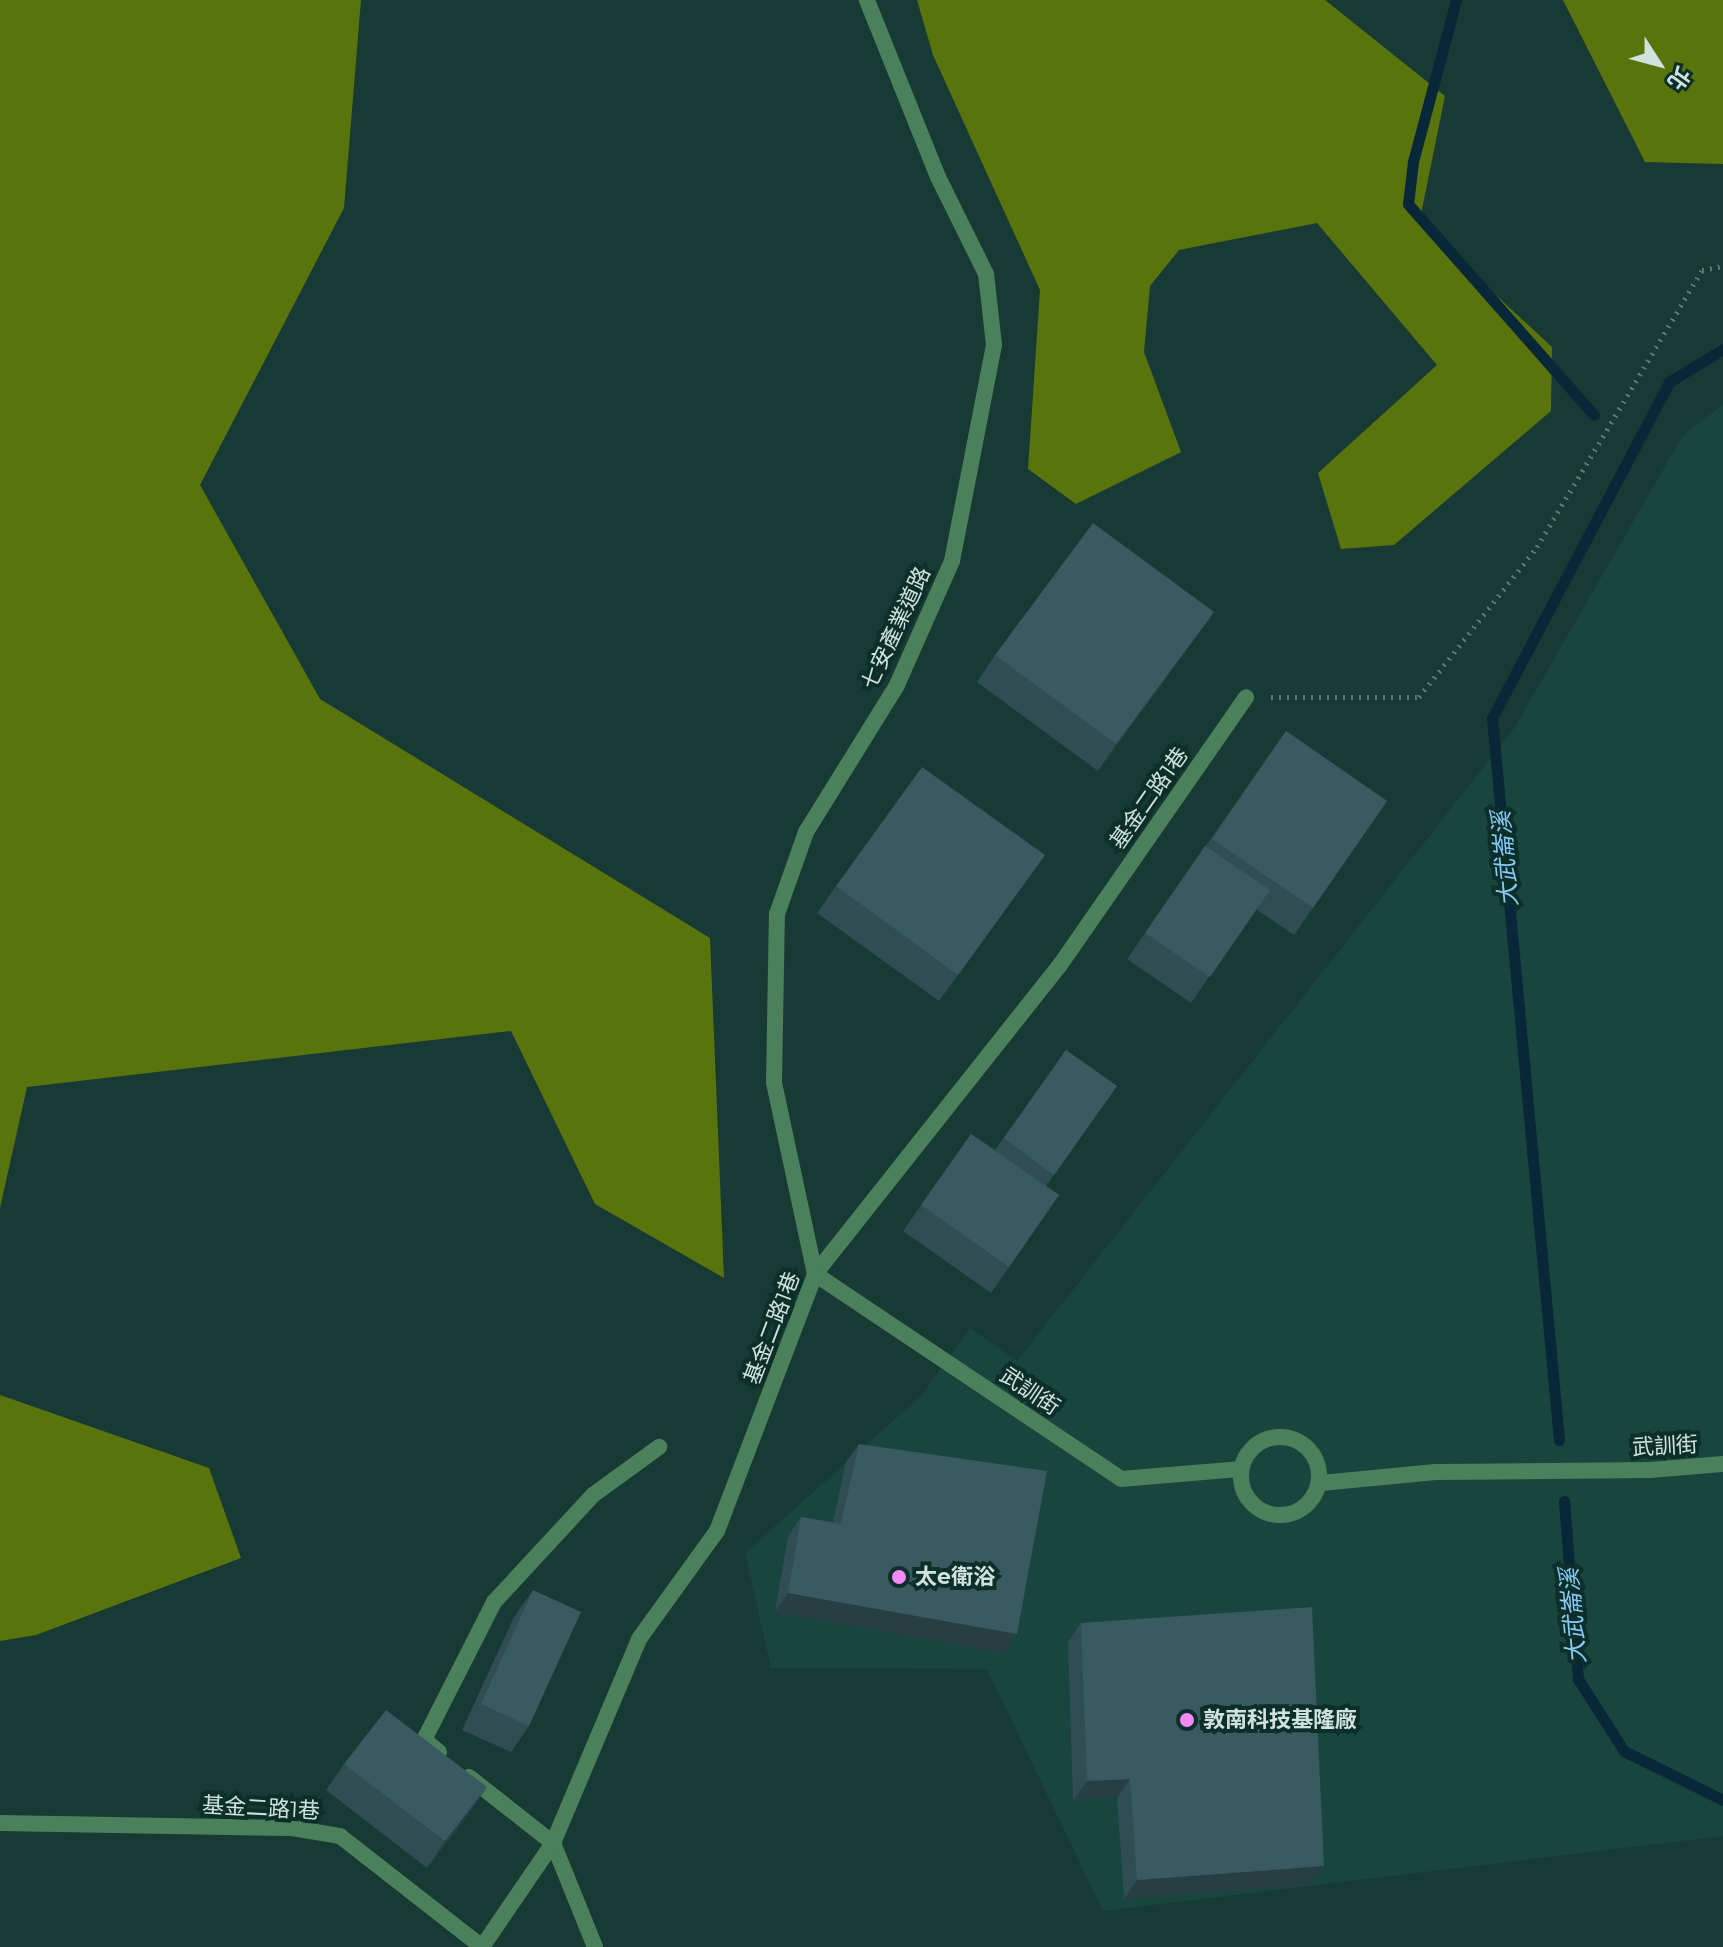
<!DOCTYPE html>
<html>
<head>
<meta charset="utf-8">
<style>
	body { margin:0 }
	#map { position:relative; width:1723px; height:1947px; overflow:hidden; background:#183a34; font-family:Montserrat,"Noto Sans TC",sans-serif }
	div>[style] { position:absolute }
	.built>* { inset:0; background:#18453e }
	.forest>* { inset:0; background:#59730d }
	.stream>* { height:11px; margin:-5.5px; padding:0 5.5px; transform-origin:5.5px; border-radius:5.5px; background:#082739 }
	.path>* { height:5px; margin-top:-2.5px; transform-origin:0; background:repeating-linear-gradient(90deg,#5a7771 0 2px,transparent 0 8px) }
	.service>* { height:16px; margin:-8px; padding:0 8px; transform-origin:8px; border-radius:8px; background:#4a815b }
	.minor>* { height:16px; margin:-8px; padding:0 8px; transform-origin:8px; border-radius:8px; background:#4a815b }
	.minor>.ring { margin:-8px; padding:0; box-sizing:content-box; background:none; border:16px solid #4a815b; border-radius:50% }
	.wall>* { inset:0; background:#304d53 }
	.shaded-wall>* { inset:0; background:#273f43 }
	.building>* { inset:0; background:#385a60 }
	.dots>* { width:22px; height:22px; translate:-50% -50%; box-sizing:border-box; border:4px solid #0d2f2a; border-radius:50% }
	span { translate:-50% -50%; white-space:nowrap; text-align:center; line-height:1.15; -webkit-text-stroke:8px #0d2f2a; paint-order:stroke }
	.street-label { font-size:22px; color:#d0e2de }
	.poi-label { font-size:22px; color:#d0e2de; font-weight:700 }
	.left { translate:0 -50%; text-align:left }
	.water-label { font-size:24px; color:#89caf7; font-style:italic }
	.north { position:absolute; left:1619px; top:24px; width:80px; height:80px; -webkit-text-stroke:6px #0d2f2a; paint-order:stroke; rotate:126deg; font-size:22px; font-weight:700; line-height:32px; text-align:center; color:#d0e2de }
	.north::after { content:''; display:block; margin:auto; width:28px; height:36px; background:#d0e2de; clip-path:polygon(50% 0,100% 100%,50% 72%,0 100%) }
</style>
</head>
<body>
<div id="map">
	<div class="built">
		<i style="clip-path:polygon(1723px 405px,1723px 1836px,1103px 1911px,987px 1669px,771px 1668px,745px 1553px,921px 1396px,970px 1328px,1017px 1361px,1515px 727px,1683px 435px)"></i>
	</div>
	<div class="forest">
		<i style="clip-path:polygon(0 0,361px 0,344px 208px,200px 485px,320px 699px,710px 938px,724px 1278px,595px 1204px,511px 1031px,27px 1087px,0 1208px)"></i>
		<i style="clip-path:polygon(917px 0,1325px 0,1445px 96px,1419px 224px,1552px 347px,1551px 411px,1394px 545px,1341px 549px,1318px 473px,1437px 365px,1317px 223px,1179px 250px,1150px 286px,1144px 352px,1181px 452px,1076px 504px,1028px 469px,1040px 290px,933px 55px)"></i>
		<i style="clip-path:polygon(1563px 0,1723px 0,1723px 164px,1645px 162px)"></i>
		<i style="clip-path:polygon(0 1395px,209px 1468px,241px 1558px,36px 1635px,0 1641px)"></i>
	</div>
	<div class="stream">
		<i style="left:1456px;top:0;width:168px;rotate:104.9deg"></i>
		<i style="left:1413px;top:162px;width:42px;rotate:96.8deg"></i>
		<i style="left:1408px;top:204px;width:281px;rotate:48.6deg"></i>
		<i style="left:1559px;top:1440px;width:725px;rotate:-95.3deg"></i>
		<i style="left:1492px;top:718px;width:380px;rotate:-62.2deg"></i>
		<i style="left:1669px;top:382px;width:63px;rotate:-31.4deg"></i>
		<i style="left:1564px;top:1501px;width:179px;rotate:85.5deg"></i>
		<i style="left:1578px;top:1679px;width:85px;rotate:57.4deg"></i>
		<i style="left:1624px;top:1751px;width:110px;rotate:26.3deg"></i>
	</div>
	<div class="path">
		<i style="left:1271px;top:697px;width:148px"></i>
		<i style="left:1419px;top:697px;width:191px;rotate:-51.8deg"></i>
		<i style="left:1537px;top:547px;width:322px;rotate:-59.2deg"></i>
		<i style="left:1702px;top:270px;width:21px;rotate:-11deg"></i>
	</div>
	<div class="service">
		<i style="left:815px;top:1274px;width:394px;rotate:-51.6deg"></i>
		<i style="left:1060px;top:965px;width:326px;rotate:-55.2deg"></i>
		<i style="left:439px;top:1752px;width:19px;rotate:-141deg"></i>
		<i style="left:424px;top:1740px;width:155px;rotate:-63.1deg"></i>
		<i style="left:494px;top:1602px;width:146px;rotate:-47.2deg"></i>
		<i style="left:593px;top:1495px;width:82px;rotate:-36deg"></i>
		<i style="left:469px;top:1777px;width:107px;rotate:38.2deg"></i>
		<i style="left:553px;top:1843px;width:112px;rotate:68deg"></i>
		<i style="left:0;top:1823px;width:292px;rotate:1deg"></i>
		<i style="left:292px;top:1828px;width:49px;rotate:9.5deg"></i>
		<i style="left:340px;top:1836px;width:180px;rotate:38deg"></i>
	</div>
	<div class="minor">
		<i style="left:815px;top:1274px;width:196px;rotate:-102.1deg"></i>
		<i style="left:774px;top:1082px;width:168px;rotate:-89deg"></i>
		<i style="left:777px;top:914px;width:87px;rotate:-70.5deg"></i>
		<i style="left:806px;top:832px;width:173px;rotate:-58.2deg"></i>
		<i style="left:897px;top:685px;width:136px;rotate:-66.1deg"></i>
		<i style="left:952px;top:561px;width:220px;rotate:-79deg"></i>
		<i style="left:994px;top:345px;width:71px;rotate:-96.4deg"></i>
		<i style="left:986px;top:274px;width:108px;rotate:-116.3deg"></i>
		<i style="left:938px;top:177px;width:191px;rotate:-111.9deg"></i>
		<i style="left:815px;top:1274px;width:368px;rotate:33.8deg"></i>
		<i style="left:1121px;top:1479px;width:118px;rotate:-4.8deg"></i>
		<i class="ring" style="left:1241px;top:1437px;width:62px;height:62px"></i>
		<i style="left:1321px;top:1483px;width:115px;rotate:-5.5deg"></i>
		<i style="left:1435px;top:1472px;width:215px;rotate:-0.5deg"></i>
		<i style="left:1650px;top:1470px;width:73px;rotate:-4.7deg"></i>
		<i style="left:482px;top:1947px;width:126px;rotate:-55.7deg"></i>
		<i style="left:553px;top:1843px;width:221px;rotate:-67.1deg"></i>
		<i style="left:639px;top:1639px;width:133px;rotate:-54.2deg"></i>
		<i style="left:717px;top:1531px;width:275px;rotate:-69.1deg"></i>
	</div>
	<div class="wall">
		<i style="clip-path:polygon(1214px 612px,1098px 771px,977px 682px,995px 655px)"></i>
		<i style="clip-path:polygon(1286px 731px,1387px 801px,1294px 935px,1256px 909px,1191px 1003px,1127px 959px)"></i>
		<i style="clip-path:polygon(1045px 855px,939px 1001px,817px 913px,836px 886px)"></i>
		<i style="clip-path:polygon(1066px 1050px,1117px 1086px,1046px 1186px,1059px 1195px,991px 1293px,903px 1231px,971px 1134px,995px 1150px)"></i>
		<i style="clip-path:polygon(859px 1444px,1004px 1653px,775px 1612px,788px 1536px,801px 1517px,833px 1522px,846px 1462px)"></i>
		<i style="clip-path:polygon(533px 1590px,529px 1726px,511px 1752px,462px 1730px,514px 1617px)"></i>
		<i style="clip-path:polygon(1081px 1623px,1310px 1885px,1124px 1899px,1117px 1797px,1073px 1800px,1068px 1642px)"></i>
		<i style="clip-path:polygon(344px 1764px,469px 1814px,427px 1868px,326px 1790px)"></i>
	</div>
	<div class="shaded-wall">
		<i style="clip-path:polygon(1214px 612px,1195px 639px,1098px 771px,1116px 744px)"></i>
		<i style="clip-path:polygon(788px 1593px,1017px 1634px,1004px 1653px,775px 1612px)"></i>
		<i style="clip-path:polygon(1130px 1779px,1117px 1797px,1073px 1800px,1087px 1781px)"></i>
		<i style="clip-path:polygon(487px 1787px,469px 1814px,427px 1868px,445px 1841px)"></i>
		<i style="clip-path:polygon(1324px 1866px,1310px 1885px,1124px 1899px,1137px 1880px)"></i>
	</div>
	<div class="building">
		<i style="clip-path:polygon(1093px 523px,1214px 612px,1116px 744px,995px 655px)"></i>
		<i style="clip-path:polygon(1286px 731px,1387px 801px,1313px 908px,1212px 839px)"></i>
		<i style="clip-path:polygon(922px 767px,1045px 855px,958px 975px,836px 886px)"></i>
		<i style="clip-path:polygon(1205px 846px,1270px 890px,1210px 977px,1145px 933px)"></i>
		<i style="clip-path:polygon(1066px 1050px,1117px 1086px,1054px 1175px,1004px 1138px)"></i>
		<i style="clip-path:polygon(971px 1134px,1059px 1195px,1009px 1267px,921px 1205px)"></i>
		<i style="clip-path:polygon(859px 1444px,1047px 1471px,1017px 1634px,788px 1593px,801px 1517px,841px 1524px)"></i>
		<i style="clip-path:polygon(533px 1590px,581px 1612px,529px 1726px,481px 1704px)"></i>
		<i style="clip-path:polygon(1312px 1607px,1324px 1866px,1137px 1880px,1130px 1779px,1087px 1781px,1081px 1623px)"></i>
		<i style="clip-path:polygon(386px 1710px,487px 1787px,445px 1841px,344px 1764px)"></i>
	</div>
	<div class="dots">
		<i style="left:899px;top:1577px;background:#f18af5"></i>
		<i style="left:1187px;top:1720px;background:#f18af5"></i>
	</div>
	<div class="street-label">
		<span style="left:896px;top:628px;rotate:-65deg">七安產業道路</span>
		<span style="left:1149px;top:798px;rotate:-55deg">基金二路1巷</span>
		<span style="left:772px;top:1328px;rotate:-69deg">基金二路1巷</span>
		<span style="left:1030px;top:1391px;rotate:34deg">武訓街</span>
		<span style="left:1665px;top:1446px;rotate:-3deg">武訓街</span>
		<span style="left:261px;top:1808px;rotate:3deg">基金二路1巷</span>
	</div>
	<div class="poi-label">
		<span class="left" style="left:915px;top:1577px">太e衛浴</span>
		<span class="left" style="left:1203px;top:1720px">敦南科技基隆廠</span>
	</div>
	<div class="water-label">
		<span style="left:1505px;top:859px;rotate:-95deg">大武崙溪</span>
		<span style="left:1573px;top:1616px;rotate:-95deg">大武崙溪</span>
	</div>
	<div class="north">北</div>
</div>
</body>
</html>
